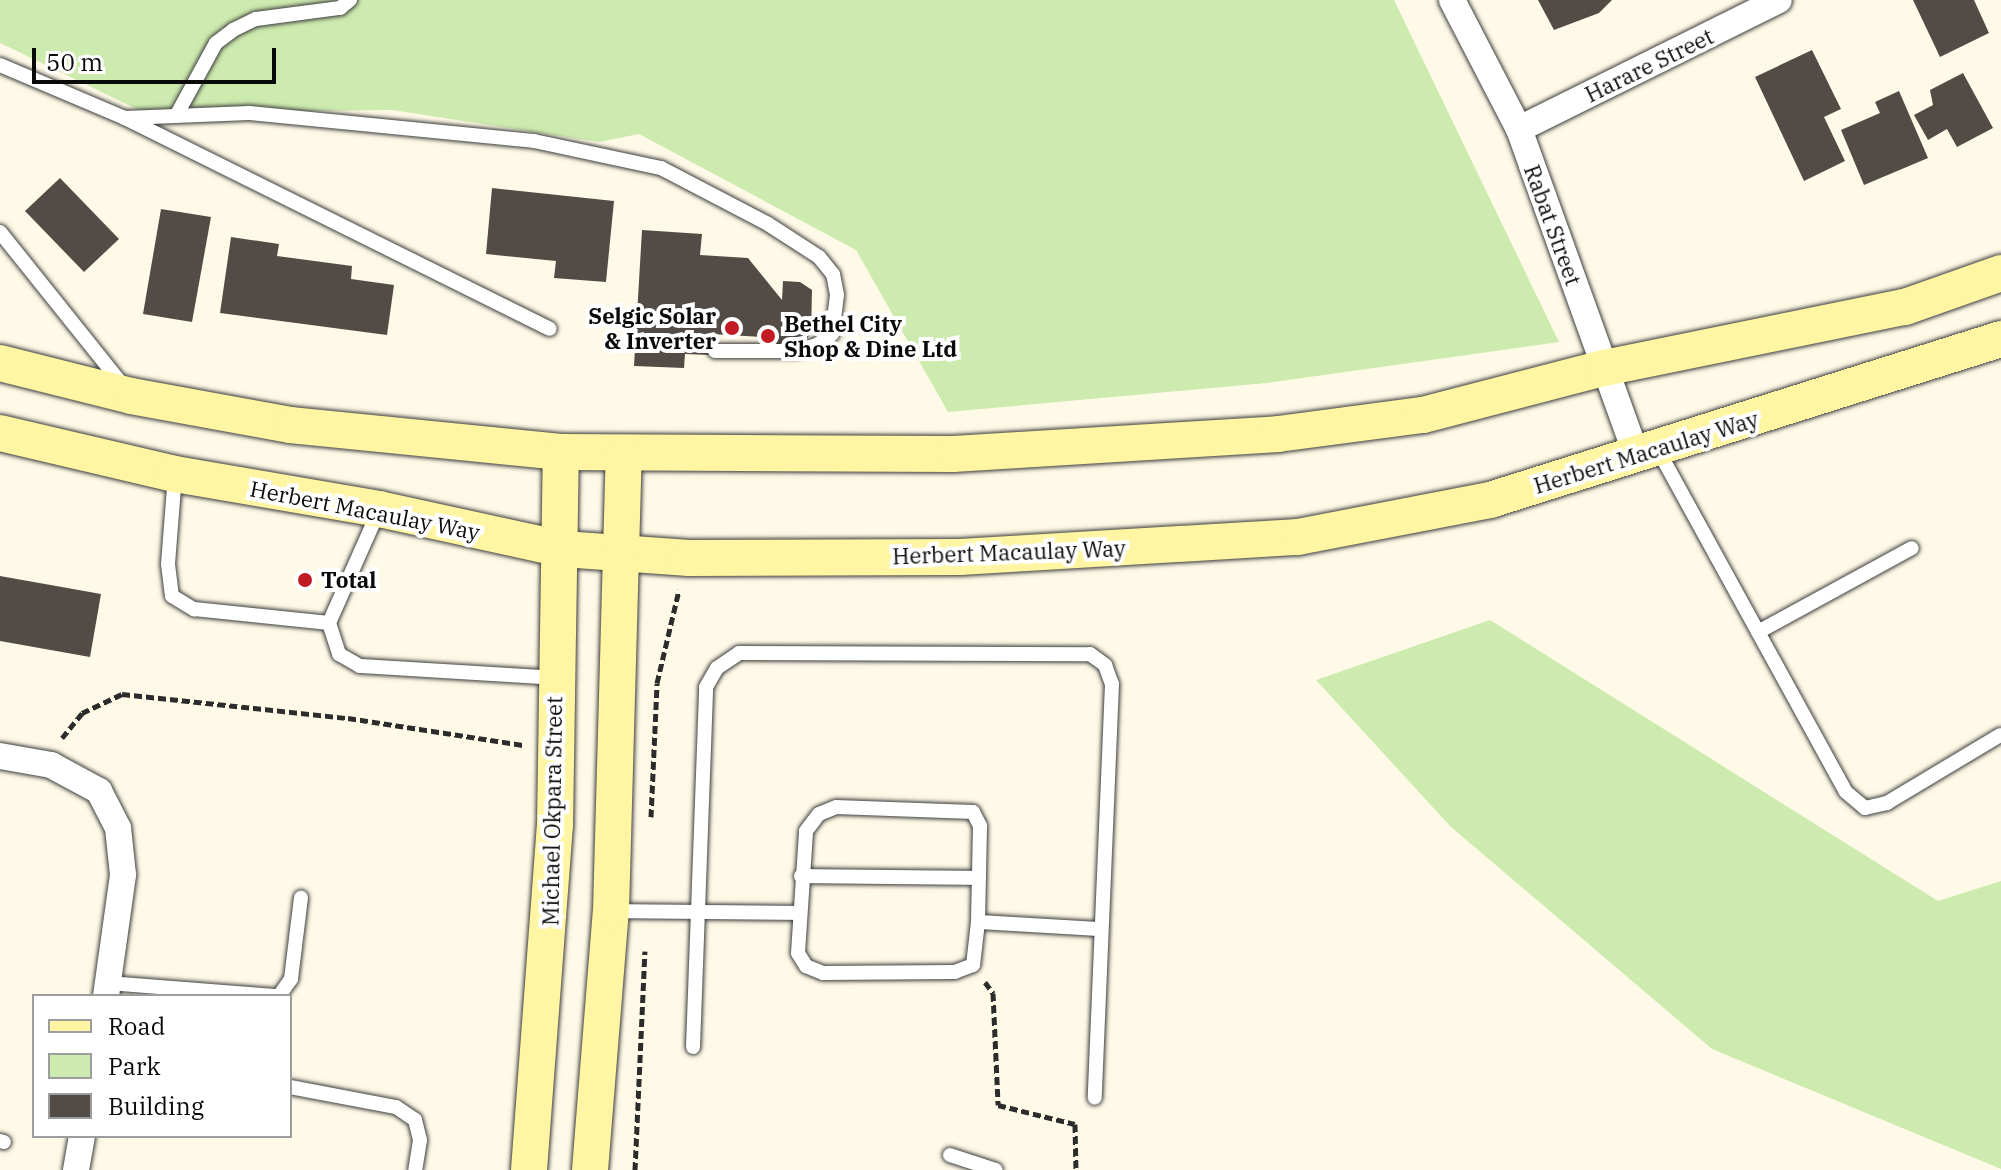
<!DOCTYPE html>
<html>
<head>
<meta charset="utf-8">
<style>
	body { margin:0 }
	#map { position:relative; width:2001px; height:1170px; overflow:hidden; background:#fffae7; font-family:"IBM Plex Serif",serif }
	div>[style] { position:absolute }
	.green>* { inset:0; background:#ceebaf }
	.building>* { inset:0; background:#534b46 }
	.path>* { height:5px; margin-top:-2.5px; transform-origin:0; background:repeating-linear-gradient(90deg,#2c2c2c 0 8px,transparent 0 12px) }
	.roads { filter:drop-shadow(0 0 2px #3d3d3d) drop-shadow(0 0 2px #3d3d3d) }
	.lane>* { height:14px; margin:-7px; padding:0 7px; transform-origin:7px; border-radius:7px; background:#fff }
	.street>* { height:26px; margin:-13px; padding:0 13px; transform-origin:13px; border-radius:13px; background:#fff }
	.secondary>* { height:36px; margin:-18px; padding:0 18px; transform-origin:18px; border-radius:18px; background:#fff5a2 }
	.dots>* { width:22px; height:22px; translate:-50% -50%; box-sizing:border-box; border:4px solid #fff; border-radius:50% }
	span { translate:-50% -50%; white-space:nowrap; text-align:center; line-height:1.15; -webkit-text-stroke:8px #fff; paint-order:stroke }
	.street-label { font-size:22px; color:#0a0a0a }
	.poi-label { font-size:22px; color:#0a0a0a; font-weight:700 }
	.right { translate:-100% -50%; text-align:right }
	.left { translate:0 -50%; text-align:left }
	.legend { position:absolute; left:32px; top:994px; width:260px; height:144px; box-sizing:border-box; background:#fff; border:2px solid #9d9d9d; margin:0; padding:10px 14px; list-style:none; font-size:24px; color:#0a0a0a }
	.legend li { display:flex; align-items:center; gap:16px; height:40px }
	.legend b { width:40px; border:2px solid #9d9d9d }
	.scale { position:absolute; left:32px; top:48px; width:244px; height:36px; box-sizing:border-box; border:4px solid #0a0a0a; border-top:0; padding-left:10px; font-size:24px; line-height:28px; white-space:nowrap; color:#0a0a0a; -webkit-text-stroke:6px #fff; paint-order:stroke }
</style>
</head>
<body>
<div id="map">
	<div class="green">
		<i style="clip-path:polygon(0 0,1394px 0,1559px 342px,1267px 383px,948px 412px,856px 250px,639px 134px,599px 142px,392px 110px,145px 113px,0 43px)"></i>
		<i style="clip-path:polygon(1490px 620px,1938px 901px,2001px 881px,2001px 1169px,1712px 1049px,1451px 827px,1316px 680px)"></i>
	</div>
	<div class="building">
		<i style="clip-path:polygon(1538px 0,1612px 0,1599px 13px,1554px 30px)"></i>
		<i style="clip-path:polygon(1913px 0,1974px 0,1989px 33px,1940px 57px)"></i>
		<i style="clip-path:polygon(1812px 50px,1841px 109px,1824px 117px,1845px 161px,1804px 181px,1755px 77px)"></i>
		<i style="clip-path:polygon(1963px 73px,1993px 128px,1957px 147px,1947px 129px,1928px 140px,1914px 115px,1933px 105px,1930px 90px)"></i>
		<i style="clip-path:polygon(1899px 91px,1928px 158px,1864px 185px,1841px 130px,1880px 113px,1875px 102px)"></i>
		<i style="clip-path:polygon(60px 178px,119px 239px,84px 272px,25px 211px)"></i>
		<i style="clip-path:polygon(492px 188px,614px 201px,606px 282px,554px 278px,556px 261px,486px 254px)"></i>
		<i style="clip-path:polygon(161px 209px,211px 217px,192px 322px,143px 314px)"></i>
		<i style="clip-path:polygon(642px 230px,702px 234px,700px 255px,748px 258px,782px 300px,783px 281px,800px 282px,812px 290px,811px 334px,797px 348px,762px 345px,762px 337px,711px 334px,710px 355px,685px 354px,684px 368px,634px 366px)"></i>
		<i style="clip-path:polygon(231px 237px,279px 244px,277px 256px,352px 266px,351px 279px,394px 285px,387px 335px,220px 313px)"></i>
		<i style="clip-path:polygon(0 576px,101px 594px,90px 657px,0 641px)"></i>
	</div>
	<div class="path">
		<i style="left:62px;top:738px;width:32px;rotate:-51deg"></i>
		<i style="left:82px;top:713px;width:44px;rotate:-25.4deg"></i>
		<i style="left:122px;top:694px;width:227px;rotate:6.1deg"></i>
		<i style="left:348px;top:718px;width:177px;rotate:8.8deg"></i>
		<i style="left:651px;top:817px;width:134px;rotate:-87.4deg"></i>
		<i style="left:657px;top:683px;width:96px;rotate:-76.7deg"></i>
		<i style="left:985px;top:982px;width:14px;rotate:54deg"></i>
		<i style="left:993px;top:993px;width:112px;rotate:87.4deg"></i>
		<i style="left:998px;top:1105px;width:79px;rotate:13.9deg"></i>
		<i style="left:1075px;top:1124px;width:46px;rotate:88.8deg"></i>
		<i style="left:635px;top:1170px;width:219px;rotate:-87.4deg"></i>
	</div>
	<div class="roads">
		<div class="lane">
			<i style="left:0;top:65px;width:136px;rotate:23deg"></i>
			<i style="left:125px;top:118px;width:474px;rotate:26.4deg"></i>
			<i style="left:176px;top:116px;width:83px;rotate:-61.3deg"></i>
			<i style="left:216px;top:43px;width:21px;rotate:-37deg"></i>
			<i style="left:233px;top:30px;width:25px;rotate:-26deg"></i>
			<i style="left:256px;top:19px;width:85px;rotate:-7.5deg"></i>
			<i style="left:340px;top:8px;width:13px;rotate:-39deg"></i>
			<i style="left:125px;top:118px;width:124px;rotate:-2.3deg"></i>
			<i style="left:249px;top:113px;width:286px;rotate:5.6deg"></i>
			<i style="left:534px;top:141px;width:130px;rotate:12deg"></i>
			<i style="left:661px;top:168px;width:121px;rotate:27.6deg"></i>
			<i style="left:768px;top:224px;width:61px;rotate:32.9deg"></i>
			<i style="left:819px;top:257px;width:22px;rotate:51deg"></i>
			<i style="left:833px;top:274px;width:21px;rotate:79deg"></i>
			<i style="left:837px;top:295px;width:39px;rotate:97deg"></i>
			<i style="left:832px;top:334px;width:19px;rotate:144deg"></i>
			<i style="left:817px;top:345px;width:22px;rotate:164deg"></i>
			<i style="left:796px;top:351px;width:81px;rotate:180deg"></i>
			<i style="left:0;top:232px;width:198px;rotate:51.3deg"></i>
			<i style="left:1658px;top:450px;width:390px;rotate:61.2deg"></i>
			<i style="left:1846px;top:792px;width:25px;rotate:40deg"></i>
			<i style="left:1865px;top:808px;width:23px;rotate:-13deg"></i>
			<i style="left:1887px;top:803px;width:132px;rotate:-31deg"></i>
			<i style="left:175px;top:475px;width:89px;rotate:94.5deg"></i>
			<i style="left:168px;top:564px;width:32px;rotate:83deg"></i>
			<i style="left:172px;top:596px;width:26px;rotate:31deg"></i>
			<i style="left:194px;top:609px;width:136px;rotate:5.9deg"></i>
			<i style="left:329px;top:623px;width:33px;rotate:72deg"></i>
			<i style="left:339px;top:654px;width:24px;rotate:30deg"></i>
			<i style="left:360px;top:666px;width:195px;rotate:3.5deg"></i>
			<i style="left:329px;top:623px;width:124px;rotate:-66.1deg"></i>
			<i style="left:1758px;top:632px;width:175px;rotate:-28.6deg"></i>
			<i style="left:801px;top:876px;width:178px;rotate:0.6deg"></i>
			<i style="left:611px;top:911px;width:187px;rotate:0.6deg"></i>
			<i style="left:978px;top:922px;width:43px;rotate:96.6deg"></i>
			<i style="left:973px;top:965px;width:19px;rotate:159deg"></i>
			<i style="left:955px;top:972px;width:132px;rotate:179.6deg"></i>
			<i style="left:823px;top:973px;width:18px;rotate:-158deg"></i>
			<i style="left:806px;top:966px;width:15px;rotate:-122deg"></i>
			<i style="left:798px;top:953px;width:122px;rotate:-86.2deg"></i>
			<i style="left:806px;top:831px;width:21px;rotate:-53deg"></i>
			<i style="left:819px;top:814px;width:18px;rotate:-22deg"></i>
			<i style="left:836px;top:807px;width:137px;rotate:2.1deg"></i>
			<i style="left:973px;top:812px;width:16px;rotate:63deg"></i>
			<i style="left:980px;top:826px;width:96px;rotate:91.2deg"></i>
			<i style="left:978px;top:922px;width:122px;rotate:3.3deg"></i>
			<i style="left:108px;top:983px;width:167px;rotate:4.5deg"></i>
			<i style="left:279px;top:996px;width:21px;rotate:-55deg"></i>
			<i style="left:291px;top:979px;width:82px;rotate:-83deg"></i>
			<i style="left:693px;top:1047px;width:360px;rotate:-87.9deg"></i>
			<i style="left:706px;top:687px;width:22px;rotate:-60deg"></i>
			<i style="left:717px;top:668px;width:27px;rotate:-34deg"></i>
			<i style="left:739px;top:653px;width:351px;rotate:0.2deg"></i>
			<i style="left:1090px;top:654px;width:19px;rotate:36deg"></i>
			<i style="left:1105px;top:665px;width:20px;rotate:70deg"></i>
			<i style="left:1112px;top:684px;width:414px;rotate:92.4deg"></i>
			<i style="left:290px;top:1087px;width:108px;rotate:10.7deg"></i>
			<i style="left:396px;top:1107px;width:23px;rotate:34deg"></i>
			<i style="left:415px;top:1120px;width:21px;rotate:76deg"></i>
			<i style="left:420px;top:1140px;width:30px;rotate:99deg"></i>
			<i style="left:0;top:1141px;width:4px;rotate:14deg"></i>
			<i style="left:950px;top:1155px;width:48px;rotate:18.1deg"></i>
		</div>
		<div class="street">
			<i style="left:1452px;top:0;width:145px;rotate:62.6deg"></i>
			<i style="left:1519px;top:129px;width:349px;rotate:70.2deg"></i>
			<i style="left:1519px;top:129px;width:290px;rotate:-26.4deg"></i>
			<i style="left:0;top:756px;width:52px;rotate:10deg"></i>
			<i style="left:51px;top:765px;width:55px;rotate:28.4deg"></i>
			<i style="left:99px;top:791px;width:42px;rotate:62.8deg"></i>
			<i style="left:118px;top:828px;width:47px;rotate:83.9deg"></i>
			<i style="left:123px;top:875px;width:122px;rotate:98deg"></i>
			<i style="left:76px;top:1170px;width:35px;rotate:-80deg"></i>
		</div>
		<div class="secondary">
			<i style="left:0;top:363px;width:135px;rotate:14.1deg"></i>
			<i style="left:131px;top:396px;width:162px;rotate:10.3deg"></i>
			<i style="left:290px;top:425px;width:272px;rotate:5.7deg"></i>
			<i style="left:561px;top:452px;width:392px;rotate:0.3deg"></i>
			<i style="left:953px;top:454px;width:326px;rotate:-3.5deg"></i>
			<i style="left:1278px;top:434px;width:146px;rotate:-7.5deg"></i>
			<i style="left:1423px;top:415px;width:187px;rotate:-14.6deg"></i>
			<i style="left:1604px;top:368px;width:307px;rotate:-11.5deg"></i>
			<i style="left:1905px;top:307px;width:102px;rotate:-19.5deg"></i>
			<i style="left:0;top:433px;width:180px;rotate:13.2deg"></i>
			<i style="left:175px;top:474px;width:207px;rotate:9.7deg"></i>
			<i style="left:379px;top:509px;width:188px;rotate:12.3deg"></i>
			<i style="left:563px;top:549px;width:126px;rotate:4.1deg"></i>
			<i style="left:689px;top:558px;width:271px;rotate:-0.2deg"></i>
			<i style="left:960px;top:557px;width:339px;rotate:-3.4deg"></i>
			<i style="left:1298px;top:537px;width:196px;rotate:-10.9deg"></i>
			<i style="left:1490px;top:500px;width:536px;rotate:-17.49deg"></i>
			<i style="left:529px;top:1170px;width:346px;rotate:-85.7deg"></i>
			<i style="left:555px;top:825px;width:373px;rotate:-89.1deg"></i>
			<i style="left:590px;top:1170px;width:260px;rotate:-85.4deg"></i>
			<i style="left:611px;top:911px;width:456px;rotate:-88.4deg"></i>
		</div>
	</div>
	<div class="dots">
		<i style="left:732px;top:328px;background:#c11b23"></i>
		<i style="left:768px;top:336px;background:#c11b23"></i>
		<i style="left:305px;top:580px;background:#c11b23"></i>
	</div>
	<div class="street-label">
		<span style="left:1649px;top:65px;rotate:-26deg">Harare Street</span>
		<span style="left:1553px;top:225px;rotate:70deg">Rabat Street</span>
		<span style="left:1646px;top:452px;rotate:-17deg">Herbert Macaulay Way</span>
		<span style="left:365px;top:510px;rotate:11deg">Herbert Macaulay Way</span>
		<span style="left:1009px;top:552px;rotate:-2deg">Herbert Macaulay Way</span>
		<span style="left:552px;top:811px;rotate:-89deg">Michael Okpara Street</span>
	</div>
	<div class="poi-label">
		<span class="right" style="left:716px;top:328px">Selgic Solar<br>&amp; Inverter</span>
		<span class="left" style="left:784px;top:336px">Bethel City<br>Shop &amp; Dine Ltd</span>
		<span class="left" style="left:321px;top:580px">Total</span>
	</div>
	<ul class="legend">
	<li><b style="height:10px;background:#fff5a2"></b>Road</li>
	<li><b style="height:22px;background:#ceebaf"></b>Park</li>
	<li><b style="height:22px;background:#534b46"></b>Building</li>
	</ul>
	<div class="scale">50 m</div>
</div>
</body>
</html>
